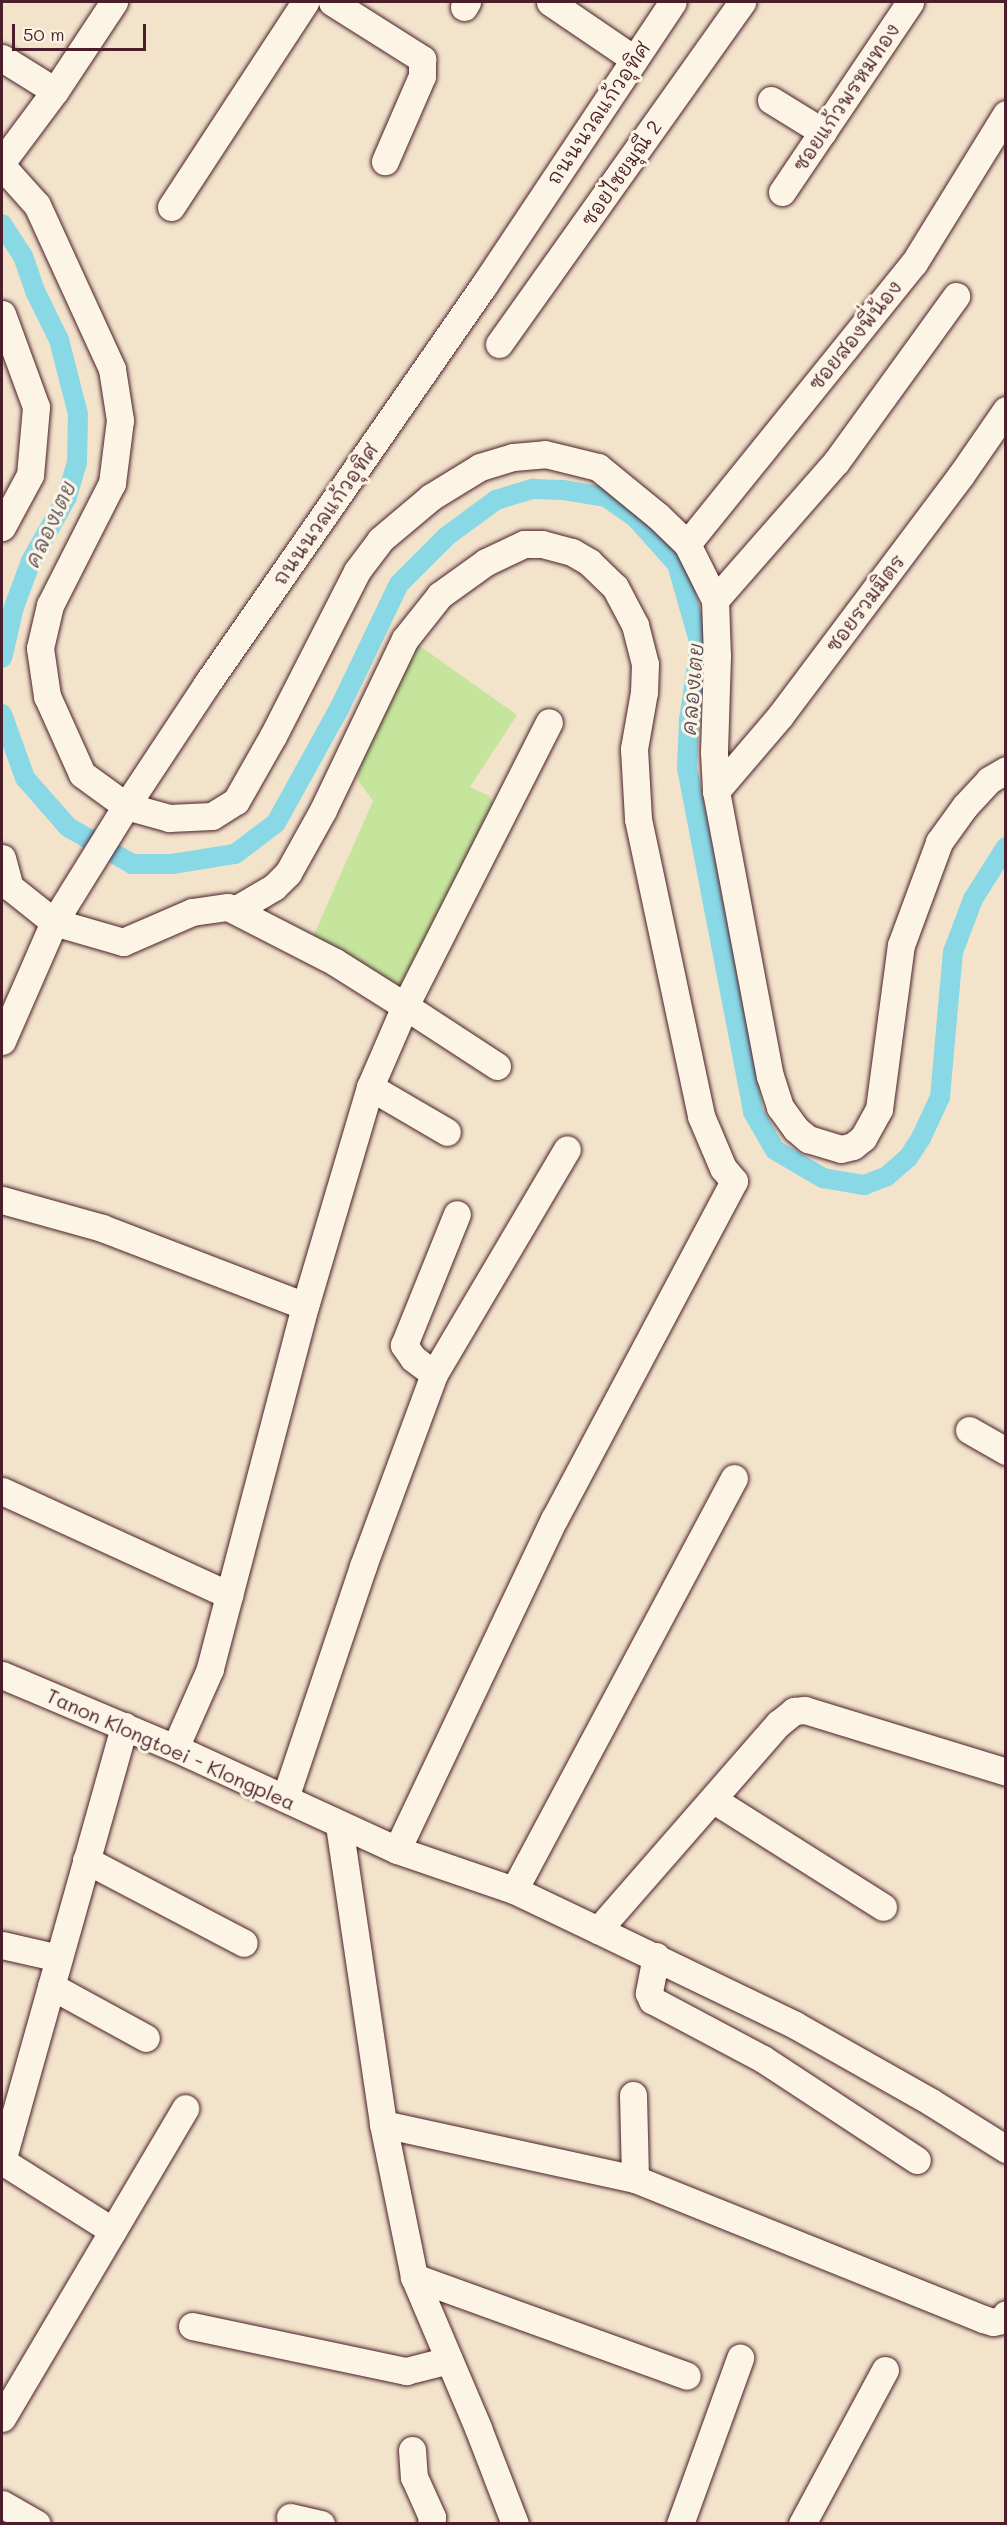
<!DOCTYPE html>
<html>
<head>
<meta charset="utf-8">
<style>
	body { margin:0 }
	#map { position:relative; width:1007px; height:2525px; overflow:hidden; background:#f3e3cb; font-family:Mali,"Playpen Sans Thai",sans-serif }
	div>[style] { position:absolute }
	.green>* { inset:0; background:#c5e59d }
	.canal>* { height:20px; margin:-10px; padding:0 10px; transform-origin:10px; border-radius:10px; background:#88d8e5 }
	.roads { filter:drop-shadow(0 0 2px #4a1f2b) drop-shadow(0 0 2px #4a1f2b) }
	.minor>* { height:27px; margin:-13.5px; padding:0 13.5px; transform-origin:13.5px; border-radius:13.5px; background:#fcf5e5 }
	span { translate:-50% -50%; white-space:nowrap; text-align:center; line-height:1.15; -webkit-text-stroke:6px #fcf5e5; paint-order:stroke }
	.street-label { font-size:20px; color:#4a1f2b }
	.water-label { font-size:21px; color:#5a4d5a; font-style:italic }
	.frame { position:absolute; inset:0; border:3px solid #4a1f2b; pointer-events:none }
	.scale { position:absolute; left:12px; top:24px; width:134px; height:27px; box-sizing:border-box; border:3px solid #4a1f2b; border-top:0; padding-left:8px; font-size:18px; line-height:21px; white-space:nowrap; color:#4a1f2b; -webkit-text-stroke:4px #fcf5e5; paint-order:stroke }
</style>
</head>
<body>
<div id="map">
	<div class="green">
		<i style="clip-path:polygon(413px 641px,517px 715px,470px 787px,489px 796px,496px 809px,404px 996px,312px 939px,373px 801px,357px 779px,375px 712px)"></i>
	</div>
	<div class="canal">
		<i style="left:2px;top:224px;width:38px;rotate:57deg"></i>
		<i style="left:23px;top:256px;width:37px;rotate:71deg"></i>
		<i style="left:35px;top:291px;width:55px;rotate:63.9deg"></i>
		<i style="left:59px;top:340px;width:76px;rotate:75.6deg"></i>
		<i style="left:78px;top:414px;width:48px;rotate:91.2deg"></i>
		<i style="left:77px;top:462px;width:36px;rotate:106deg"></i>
		<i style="left:67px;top:497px;width:73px;rotate:119.4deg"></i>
		<i style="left:31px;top:561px;width:49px;rotate:110.3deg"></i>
		<i style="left:14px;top:607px;width:52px;rotate:103.2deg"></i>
		<i style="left:2px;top:714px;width:68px;rotate:70.2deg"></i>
		<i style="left:25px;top:778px;width:65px;rotate:48.7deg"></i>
		<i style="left:68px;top:827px;width:74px;rotate:30deg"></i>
		<i style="left:132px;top:864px;width:40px"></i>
		<i style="left:172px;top:864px;width:64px;rotate:-9deg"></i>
		<i style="left:235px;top:854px;width:51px;rotate:-37.1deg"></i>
		<i style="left:276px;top:823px;width:130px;rotate:-61.1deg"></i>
		<i style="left:339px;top:709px;width:139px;rotate:-64.4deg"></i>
		<i style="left:399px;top:584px;width:68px;rotate:-45deg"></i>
		<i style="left:447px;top:536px;width:61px;rotate:-36.3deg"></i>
		<i style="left:496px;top:500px;width:39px;rotate:-17deg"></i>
		<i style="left:533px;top:489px;width:30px;rotate:2deg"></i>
		<i style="left:563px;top:490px;width:44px;rotate:9.2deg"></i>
		<i style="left:606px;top:497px;width:37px;rotate:35deg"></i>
		<i style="left:636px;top:518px;width:62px;rotate:48.3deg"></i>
		<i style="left:677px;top:564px;width:84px;rotate:74.1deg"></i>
		<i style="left:700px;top:645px;width:76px;rotate:98.3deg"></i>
		<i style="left:689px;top:720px;width:48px;rotate:92.4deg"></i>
		<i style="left:687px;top:768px;width:350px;rotate:79.1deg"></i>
		<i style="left:753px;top:1112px;width:44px;rotate:59.9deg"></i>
		<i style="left:775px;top:1150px;width:56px;rotate:30.3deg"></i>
		<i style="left:823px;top:1178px;width:42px;rotate:9.7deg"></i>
		<i style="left:864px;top:1185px;width:25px;rotate:-21deg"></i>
		<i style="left:887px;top:1176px;width:28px;rotate:-41deg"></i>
		<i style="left:908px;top:1158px;width:24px;rotate:-57deg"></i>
		<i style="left:921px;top:1138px;width:45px;rotate:-65.1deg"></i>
		<i style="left:940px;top:1097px;width:146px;rotate:-84.9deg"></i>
		<i style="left:953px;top:952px;width:57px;rotate:-69.3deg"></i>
		<i style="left:973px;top:899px;width:62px;rotate:-57.6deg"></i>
	</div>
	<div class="roads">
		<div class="minor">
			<i style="left:332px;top:2px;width:107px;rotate:32.3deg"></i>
			<i style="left:422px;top:59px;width:17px;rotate:90deg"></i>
			<i style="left:422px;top:76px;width:93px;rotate:113.5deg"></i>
			<i style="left:550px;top:2px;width:102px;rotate:34.2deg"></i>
			<i style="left:464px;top:7px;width:6px;rotate:-59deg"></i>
			<i style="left:2px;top:58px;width:62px;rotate:31.9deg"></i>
			<i style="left:771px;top:100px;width:61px;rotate:31.6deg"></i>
			<i style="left:2px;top:162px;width:89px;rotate:-53.3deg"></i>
			<i style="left:55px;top:91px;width:107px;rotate:-56.5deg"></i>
			<i style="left:2px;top:166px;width:52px;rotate:48.1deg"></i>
			<i style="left:37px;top:205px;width:180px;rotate:65.4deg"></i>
			<i style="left:112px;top:369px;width:52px;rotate:81.1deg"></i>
			<i style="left:120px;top:420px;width:64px;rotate:97.2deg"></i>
			<i style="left:112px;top:483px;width:137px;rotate:116.9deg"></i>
			<i style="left:50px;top:605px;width:44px;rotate:103.1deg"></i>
			<i style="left:40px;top:648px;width:49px;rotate:81.7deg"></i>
			<i style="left:47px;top:696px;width:85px;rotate:65.8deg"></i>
			<i style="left:82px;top:774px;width:54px;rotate:36deg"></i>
			<i style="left:126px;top:806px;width:45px;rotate:15.6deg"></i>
			<i style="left:169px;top:818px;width:43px;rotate:-2.7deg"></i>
			<i style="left:212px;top:816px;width:28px;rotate:-32deg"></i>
			<i style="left:236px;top:801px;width:75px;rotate:-60.4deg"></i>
			<i style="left:273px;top:736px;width:185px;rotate:-63deg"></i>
			<i style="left:357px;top:571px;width:39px;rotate:-53deg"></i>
			<i style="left:380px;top:540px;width:67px;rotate:-40.1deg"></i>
			<i style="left:431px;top:497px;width:57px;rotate:-31.5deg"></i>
			<i style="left:480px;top:467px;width:34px;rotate:-17deg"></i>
			<i style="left:513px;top:457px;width:32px;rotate:-5deg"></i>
			<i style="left:545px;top:454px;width:55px;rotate:13.8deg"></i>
			<i style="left:598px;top:467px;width:77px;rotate:39.2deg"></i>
			<i style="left:658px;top:516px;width:40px;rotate:44deg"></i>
			<i style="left:687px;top:544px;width:63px;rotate:63.4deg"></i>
			<i style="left:715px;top:600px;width:56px;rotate:88deg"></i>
			<i style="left:717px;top:656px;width:96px;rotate:91.8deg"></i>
			<i style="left:714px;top:752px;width:39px;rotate:87deg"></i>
			<i style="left:716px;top:791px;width:290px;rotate:79.3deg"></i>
			<i style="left:770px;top:1076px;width:33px;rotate:72deg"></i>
			<i style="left:780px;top:1107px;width:27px;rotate:54deg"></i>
			<i style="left:796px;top:1129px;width:16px;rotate:40deg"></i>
			<i style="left:808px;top:1139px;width:34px;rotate:17deg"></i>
			<i style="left:841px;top:1149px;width:12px;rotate:-14deg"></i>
			<i style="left:853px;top:1146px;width:13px;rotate:-39deg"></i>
			<i style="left:863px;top:1138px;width:33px;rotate:-61deg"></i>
			<i style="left:879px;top:1109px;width:165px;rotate:-82.4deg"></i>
			<i style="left:901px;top:945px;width:110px;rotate:-69.7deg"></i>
			<i style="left:939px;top:842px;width:44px;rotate:-54.2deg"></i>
			<i style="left:965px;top:806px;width:35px;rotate:-47deg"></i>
			<i style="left:989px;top:780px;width:20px;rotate:-30deg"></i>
			<i style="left:782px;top:192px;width:229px;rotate:-56deg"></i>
			<i style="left:171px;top:207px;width:245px;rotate:-56.8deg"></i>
			<i style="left:2px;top:314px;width:99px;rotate:69.9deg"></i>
			<i style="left:36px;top:407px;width:68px;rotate:95deg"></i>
			<i style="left:30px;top:475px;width:59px;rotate:118.3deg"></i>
			<i style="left:499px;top:344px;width:420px;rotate:-54.6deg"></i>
			<i style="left:687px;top:544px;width:361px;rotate:-51.1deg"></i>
			<i style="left:914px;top:263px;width:175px;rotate:-58.3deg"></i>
			<i style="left:715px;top:600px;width:184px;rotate:-48.8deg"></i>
			<i style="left:836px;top:462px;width:205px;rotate:-54.1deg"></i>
			<i style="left:716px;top:791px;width:99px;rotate:-49.5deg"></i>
			<i style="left:780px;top:716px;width:301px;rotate:-53.1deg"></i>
			<i style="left:961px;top:475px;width:79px;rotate:-55.3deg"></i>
			<i style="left:2px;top:858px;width:30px;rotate:75deg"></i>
			<i style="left:10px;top:887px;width:56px;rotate:38.5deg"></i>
			<i style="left:54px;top:922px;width:72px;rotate:16.2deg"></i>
			<i style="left:123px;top:942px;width:75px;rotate:-23.5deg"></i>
			<i style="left:192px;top:912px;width:36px;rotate:-8deg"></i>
			<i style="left:228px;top:907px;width:120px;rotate:27.2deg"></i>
			<i style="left:335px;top:962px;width:83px;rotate:32.2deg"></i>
			<i style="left:405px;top:1006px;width:88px;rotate:113.4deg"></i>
			<i style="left:370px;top:1087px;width:228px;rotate:106.5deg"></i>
			<i style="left:305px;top:1306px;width:375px;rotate:104.7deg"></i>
			<i style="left:210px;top:1669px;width:86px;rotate:113.9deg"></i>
			<i style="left:235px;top:910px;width:45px;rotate:-30.5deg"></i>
			<i style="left:274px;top:887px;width:20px;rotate:-45deg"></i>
			<i style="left:288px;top:873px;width:72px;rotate:-60.9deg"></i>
			<i style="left:323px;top:810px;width:190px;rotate:-64.4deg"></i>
			<i style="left:405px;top:639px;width:56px;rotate:-51.5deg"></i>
			<i style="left:440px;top:595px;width:57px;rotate:-35.7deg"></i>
			<i style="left:486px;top:562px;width:42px;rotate:-25.3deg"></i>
			<i style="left:524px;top:544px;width:18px"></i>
			<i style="left:542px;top:544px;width:31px;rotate:15deg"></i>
			<i style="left:572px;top:552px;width:20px;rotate:30deg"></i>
			<i style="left:589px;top:562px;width:36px;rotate:44deg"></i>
			<i style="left:615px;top:587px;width:43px;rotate:62.2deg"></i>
			<i style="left:635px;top:625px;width:40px;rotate:75.6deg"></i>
			<i style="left:645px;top:664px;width:28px;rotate:92deg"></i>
			<i style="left:644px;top:692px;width:58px;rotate:100deg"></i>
			<i style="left:634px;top:749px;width:70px;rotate:86.7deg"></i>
			<i style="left:638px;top:819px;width:304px;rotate:78deg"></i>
			<i style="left:701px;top:1116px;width:56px;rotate:67.1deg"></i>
			<i style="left:723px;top:1168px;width:17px;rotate:50deg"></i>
			<i style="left:734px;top:1181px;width:383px;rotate:118deg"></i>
			<i style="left:554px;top:1519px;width:366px;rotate:115.4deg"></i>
			<i style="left:2px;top:1041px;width:130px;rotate:-66.4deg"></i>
			<i style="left:54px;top:922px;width:137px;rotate:-58.2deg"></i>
			<i style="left:126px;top:806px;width:145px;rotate:-56.5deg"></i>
			<i style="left:206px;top:685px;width:487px;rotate:-55.2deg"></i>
			<i style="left:484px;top:285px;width:340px;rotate:-56.3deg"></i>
			<i style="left:497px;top:1066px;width:110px;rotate:-146.9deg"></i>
			<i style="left:405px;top:1006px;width:318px;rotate:-63.1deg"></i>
			<i style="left:370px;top:1087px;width:89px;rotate:30.3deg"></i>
			<i style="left:2px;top:1200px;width:104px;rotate:15.6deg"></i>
			<i style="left:102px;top:1228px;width:217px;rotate:21deg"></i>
			<i style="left:434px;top:1374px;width:26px;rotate:-143deg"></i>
			<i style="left:413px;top:1358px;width:16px;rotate:-125deg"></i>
			<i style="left:404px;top:1345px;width:141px;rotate:-68deg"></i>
			<i style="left:969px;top:1430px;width:43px;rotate:29.6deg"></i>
			<i style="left:2px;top:1491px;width:250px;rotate:24.6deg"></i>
			<i style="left:2px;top:1675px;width:188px;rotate:22.9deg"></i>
			<i style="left:175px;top:1748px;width:244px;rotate:24.7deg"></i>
			<i style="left:397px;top:1850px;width:124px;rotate:18.9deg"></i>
			<i style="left:514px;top:1890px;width:93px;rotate:25.5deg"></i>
			<i style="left:598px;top:1930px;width:274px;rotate:-48.9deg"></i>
			<i style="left:778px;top:1724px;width:21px;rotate:-39deg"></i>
			<i style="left:794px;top:1711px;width:11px;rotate:-5deg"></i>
			<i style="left:805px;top:1710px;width:210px;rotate:17.1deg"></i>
			<i style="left:285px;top:1798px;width:245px;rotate:-71.4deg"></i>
			<i style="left:363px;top:1566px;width:205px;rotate:-69.7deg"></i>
			<i style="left:434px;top:1374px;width:261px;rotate:-59.4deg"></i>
			<i style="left:714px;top:1800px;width:200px;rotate:32.3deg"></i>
			<i style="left:339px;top:1825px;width:302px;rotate:81.6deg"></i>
			<i style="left:383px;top:2124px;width:156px;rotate:78.5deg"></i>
			<i style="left:414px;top:2277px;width:164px;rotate:67deg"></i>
			<i style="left:478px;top:2428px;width:103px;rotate:68.9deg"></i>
			<i style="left:86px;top:1860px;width:178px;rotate:27.7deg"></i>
			<i style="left:514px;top:1890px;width:467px;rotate:-61.9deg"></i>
			<i style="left:598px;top:1930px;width:219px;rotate:25.7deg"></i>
			<i style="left:795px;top:2025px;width:156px;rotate:29.5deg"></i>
			<i style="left:931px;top:2102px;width:89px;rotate:32.1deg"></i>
			<i style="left:2px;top:1945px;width:58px;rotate:12.8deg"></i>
			<i style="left:656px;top:1956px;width:38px;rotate:101deg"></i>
			<i style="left:649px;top:1993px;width:8px;rotate:67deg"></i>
			<i style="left:652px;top:2000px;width:126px;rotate:28deg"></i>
			<i style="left:763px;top:2059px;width:184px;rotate:33.3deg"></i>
			<i style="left:51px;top:1986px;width:108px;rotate:28.7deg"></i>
			<i style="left:633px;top:2095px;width:84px;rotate:88.6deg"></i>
			<i style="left:383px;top:2124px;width:258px;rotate:12.3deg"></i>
			<i style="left:635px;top:2179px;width:375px;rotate:21.9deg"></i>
			<i style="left:983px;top:2319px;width:10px;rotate:17deg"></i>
			<i style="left:993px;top:2322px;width:9px;rotate:-13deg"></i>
			<i style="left:1002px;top:2320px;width:7px;rotate:-56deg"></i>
			<i style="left:2px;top:2161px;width:452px;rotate:-74.3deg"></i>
			<i style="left:2px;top:2161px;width:131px;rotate:32.2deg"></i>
			<i style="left:414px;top:2277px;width:290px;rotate:19.9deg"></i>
			<i style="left:192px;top:2326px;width:219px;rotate:11.9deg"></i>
			<i style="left:406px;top:2371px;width:44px;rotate:-14.3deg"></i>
			<i style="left:2px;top:2418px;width:360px;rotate:-59.4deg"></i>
			<i style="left:412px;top:2450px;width:27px;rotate:86deg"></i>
			<i style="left:414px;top:2477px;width:44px;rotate:65.8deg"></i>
			<i style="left:432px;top:2517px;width:7px;rotate:98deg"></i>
			<i style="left:2px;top:2504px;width:40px;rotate:29.7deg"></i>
			<i style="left:290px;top:2517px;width:32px;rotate:13deg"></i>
			<i style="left:680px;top:2524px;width:177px;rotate:-70.1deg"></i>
			<i style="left:802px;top:2524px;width:175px;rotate:-61.7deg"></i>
		</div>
	</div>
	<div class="street-label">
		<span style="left:846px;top:97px;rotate:-56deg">ซอยแก้วพรหมทอง</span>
		<span style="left:598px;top:113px;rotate:-56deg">ถนนนวลแก้วอุทิศ</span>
		<span style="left:621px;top:173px;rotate:-55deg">ซอยไชยมุณี 2</span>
		<span style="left:855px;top:335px;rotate:-51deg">ซอยสองพี่น้อง</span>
		<span style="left:325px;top:514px;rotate:-55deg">ถนนนวลแก้วอุทิศ</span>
		<span style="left:865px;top:603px;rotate:-53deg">ซอยรวมมิตร</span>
		<span style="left:171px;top:1749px;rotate:24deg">Tanon Klongtoei - Klongplea</span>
	</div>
	<div class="water-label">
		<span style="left:50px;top:524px;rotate:-65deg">คลองเตย</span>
		<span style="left:692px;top:689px;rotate:-85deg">คลองเตย</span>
	</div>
	<div class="frame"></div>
	<div class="scale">50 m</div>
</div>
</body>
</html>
